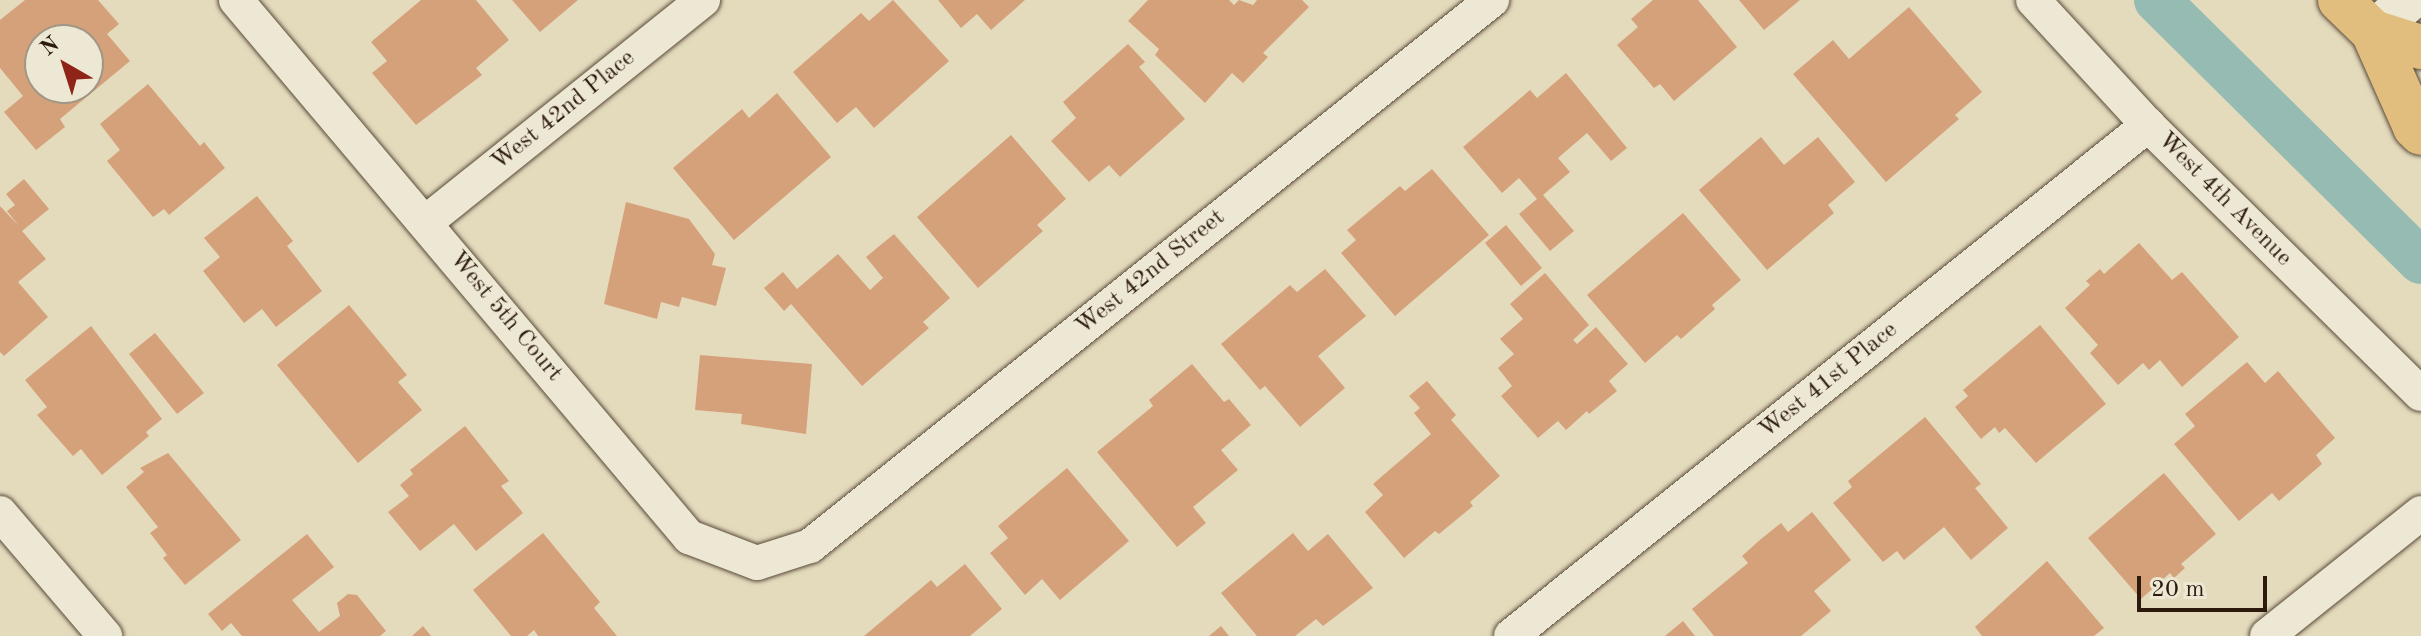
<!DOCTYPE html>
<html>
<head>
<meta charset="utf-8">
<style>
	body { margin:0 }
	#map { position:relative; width:2421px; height:636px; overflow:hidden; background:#e4dbbd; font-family:"Old Standard TT",serif }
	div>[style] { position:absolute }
	.canal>* { height:46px; margin:-23px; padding:0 23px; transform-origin:23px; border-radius:23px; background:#95bbb2 }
	.building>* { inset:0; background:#d5a17b }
	.roads { filter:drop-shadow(0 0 2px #5a4a3a) drop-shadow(0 0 2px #5a4a3a) }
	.minor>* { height:34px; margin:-17px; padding:0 17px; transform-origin:17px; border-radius:17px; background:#ede8d4 }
	.tertiary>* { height:42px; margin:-21px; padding:0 21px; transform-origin:21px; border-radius:21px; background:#ede8d4 }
	.primary>* { height:44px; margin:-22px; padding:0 22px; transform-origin:22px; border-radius:22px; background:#e2be7e }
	span { translate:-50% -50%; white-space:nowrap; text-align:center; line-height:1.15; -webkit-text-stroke:6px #ede8d4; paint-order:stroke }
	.street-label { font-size:24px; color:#2c1a0f }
	.north { position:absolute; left:24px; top:24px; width:80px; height:80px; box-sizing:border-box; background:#ede8d4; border:2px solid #a09685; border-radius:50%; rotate:321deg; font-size:22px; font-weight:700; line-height:32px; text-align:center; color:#2c1a0f }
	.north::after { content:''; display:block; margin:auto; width:28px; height:36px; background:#8f2418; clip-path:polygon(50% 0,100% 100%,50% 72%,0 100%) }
	.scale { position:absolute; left:2137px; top:576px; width:130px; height:36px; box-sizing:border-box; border:4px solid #2c1a0f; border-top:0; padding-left:10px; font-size:24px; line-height:28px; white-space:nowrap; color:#2c1a0f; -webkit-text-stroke:6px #ede8d4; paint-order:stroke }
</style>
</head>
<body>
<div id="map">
	<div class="canal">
		<i style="left:2157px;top:0;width:371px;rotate:44.7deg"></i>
	</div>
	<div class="building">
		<i style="clip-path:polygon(evenodd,25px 0,98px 0,119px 24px,107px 34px,130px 61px,60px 119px,65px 127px,36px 150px,4px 112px,23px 96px,0 68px,0 20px,25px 0,40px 40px,88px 40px,88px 88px,40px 88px,40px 40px)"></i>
		<i style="clip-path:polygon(421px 0,476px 0,509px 40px,476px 68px,482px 75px,416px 125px,372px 73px,387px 61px,371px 42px)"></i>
		<i style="clip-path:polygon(512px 0,578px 0,540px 32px)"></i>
		<i style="clip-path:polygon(893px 0,949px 61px,874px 128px,856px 107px,837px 123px,793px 72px,861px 13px,869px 21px)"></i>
		<i style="clip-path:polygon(938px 0,1025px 0,991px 30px,977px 14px,961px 28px)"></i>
		<i style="clip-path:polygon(1148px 0,1229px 0,1234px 5px,1239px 0,1253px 5px,1257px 0,1302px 0,1309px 7px,1263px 53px,1268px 57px,1243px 83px,1232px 73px,1205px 103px,1155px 55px,1159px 49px,1128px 21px)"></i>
		<i style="clip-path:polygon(1653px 0,1698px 0,1737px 47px,1674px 101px,1660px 84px,1654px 88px,1617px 45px,1638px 27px,1631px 19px)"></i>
		<i style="clip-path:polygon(1739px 0,1800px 0,1764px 30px)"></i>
		<i style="clip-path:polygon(1909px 7px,1982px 92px,1955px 115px,1959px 119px,1886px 182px,1793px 74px,1833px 40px,1849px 59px)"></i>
		<i style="clip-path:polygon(1128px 44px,1145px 62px,1139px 67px,1185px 119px,1120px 177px,1109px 165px,1089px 182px,1051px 141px,1076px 118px,1063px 102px)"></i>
		<i style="clip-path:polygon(1566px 73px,1627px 148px,1611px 161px,1587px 133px,1558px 158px,1570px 172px,1543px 195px,1574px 231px,1550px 251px,1519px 214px,1537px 199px,1519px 178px,1502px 193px,1463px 147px,1530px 90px,1537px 98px)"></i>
		<i style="clip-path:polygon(148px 84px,200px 146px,204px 142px,225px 168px,169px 215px,164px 209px,153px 217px,107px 161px,120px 150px,100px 124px)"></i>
		<i style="clip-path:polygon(777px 93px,831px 157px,734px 240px,673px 168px,742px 109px,749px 118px)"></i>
		<i style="clip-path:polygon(1011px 135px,1066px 199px,1037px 225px,1043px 231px,978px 288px,917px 217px)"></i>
		<i style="clip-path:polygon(1761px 137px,1784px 165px,1818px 137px,1855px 182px,1828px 205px,1834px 213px,1767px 270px,1699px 190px)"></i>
		<i style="clip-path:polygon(1432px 169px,1489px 235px,1395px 316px,1341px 253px,1356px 240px,1347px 230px,1400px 186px,1405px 191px)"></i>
		<i style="clip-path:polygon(24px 179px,49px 209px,22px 231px,46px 259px,18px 282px,48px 317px,4px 356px,0 352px,0 206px,19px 226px,7px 211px,15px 205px,6px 194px)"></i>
		<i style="clip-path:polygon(257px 196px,293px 241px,287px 246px,322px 291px,276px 327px,262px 309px,244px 323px,203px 271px,220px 257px,204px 238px)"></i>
		<i style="clip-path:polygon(626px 202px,689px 219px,715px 254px,712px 265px,726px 268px,716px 306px,682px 297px,679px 307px,661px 302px,657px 319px,604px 304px)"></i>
		<i style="clip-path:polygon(1683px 213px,1741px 280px,1712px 305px,1715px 309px,1681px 339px,1677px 335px,1645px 363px,1587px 295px)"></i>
		<i style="clip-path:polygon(1506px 225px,1542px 268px,1521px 286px,1485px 243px)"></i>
		<i style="clip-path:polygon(894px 234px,950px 298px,923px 322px,929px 328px,862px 386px,791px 304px,784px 311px,764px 288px,783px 272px,797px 289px,838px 254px,870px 290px,883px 278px,866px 257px)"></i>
		<i style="clip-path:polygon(2139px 243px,2172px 280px,2182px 272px,2239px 337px,2182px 387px,2160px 360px,2149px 370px,2143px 363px,2118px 385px,2090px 353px,2098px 345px,2065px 308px,2090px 285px,2086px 281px,2100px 269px,2104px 274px)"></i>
		<i style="clip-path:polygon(1325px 269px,1366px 316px,1318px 356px,1345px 388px,1300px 427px,1265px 386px,1260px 390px,1221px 344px,1290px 285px,1297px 292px)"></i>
		<i style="clip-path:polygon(1545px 273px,1589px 325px,1573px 340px,1577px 344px,1596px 327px,1628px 364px,1609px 381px,1617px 391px,1589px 414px,1587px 411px,1566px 430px,1558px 421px,1538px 438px,1501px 396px,1512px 386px,1498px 368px,1514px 354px,1500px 339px,1523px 319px,1510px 304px)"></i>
		<i style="clip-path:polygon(349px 305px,407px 375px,398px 382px,422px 410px,358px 463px,277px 365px)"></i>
		<i style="clip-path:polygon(2040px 325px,2106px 404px,2036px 463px,2005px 428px,1999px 433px,1995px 427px,1981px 439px,1955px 407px,1968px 396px,1963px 390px)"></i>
		<i style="clip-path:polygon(91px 326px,162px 419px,146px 432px,149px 436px,102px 475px,81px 449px,73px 456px,37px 415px,47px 407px,25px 380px)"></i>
		<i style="clip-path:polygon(155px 333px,204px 393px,177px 414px,129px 354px)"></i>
		<i style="clip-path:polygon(700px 355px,812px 364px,806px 434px,741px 424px,742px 414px,695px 410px)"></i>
		<i style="clip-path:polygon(2247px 362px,2265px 383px,2278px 371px,2335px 438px,2316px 455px,2322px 464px,2279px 501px,2272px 493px,2239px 521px,2174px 444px,2195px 426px,2185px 414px)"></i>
		<i style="clip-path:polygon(1192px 364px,1224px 402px,1229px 399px,1251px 425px,1221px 450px,1238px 470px,1193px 507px,1206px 523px,1177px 547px,1097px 452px,1153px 406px,1149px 400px)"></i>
		<i style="clip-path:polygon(1427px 381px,1456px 415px,1451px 420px,1500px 476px,1470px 502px,1473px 506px,1439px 534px,1435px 531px,1404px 558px,1365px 512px,1383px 495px,1373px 484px,1431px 434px,1414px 413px,1420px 408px,1409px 396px)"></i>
		<i style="clip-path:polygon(1925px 417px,1981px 484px,1975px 488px,2008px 528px,1971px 560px,1944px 527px,1904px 560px,1897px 551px,1883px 562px,1833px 503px,1852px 487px,1848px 481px)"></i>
		<i style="clip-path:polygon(465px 426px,509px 481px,501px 486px,523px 513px,476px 551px,454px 524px,420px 551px,388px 512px,409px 496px,400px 485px,413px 474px,410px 470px)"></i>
		<i style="clip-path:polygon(168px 453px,241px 540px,185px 585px,163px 558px,167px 555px,150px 533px,158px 527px,126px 487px,144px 472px,140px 468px)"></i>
		<i style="clip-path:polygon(1067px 468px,1129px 541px,1060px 600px,1042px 579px,1025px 595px,990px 553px,1008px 538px,998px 526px)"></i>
		<i style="clip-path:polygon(2164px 473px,2216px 534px,2181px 564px,2185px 568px,2174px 578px,2170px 573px,2141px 599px,2088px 538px)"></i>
		<i style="clip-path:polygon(1812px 512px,1851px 560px,1814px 591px,1831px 611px,1801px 636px,1714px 636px,1692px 609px,1748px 563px,1742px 556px,1761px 539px,1781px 523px,1788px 532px)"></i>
		<i style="clip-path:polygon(543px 533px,600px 602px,594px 608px,617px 636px,538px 636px,534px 630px,527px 636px,511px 636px,473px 590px)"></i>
		<i style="clip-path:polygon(1293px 533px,1308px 551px,1328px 534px,1373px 588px,1323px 626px,1316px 619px,1295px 636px,1257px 636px,1221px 593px)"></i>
		<i style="clip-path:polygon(307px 534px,334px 567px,292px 600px,319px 632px,340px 616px,337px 603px,348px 594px,357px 595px,386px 631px,380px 636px,242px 636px,231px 623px,222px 631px,208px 614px)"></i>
		<i style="clip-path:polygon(2047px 561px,2104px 628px,2094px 636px,1982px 636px,1975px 627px)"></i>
		<i style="clip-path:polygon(965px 564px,1002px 609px,970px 636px,864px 636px,931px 580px,937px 587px)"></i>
		<i style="clip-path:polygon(1683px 621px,1695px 636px,1665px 636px)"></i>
		<i style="clip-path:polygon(423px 626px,431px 636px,412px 636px)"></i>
		<i style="clip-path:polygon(1221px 626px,1229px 636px,1209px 636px)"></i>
	</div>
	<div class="roads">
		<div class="minor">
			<i style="left:236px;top:0;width:703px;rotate:49.85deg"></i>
			<i style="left:689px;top:537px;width:73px;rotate:20.9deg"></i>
			<i style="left:757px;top:563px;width:56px;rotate:-17.8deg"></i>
			<i style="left:810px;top:546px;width:874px;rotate:-38.68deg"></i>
			<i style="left:2033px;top:0;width:170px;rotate:47.4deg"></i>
			<i style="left:2148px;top:125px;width:383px;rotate:44.6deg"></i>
			<i style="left:426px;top:222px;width:355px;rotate:-38.7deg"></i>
			<i style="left:0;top:513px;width:162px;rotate:49.5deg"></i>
			<i style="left:1511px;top:636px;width:817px;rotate:-38.74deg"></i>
			<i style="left:2267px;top:636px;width:197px;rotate:-38.6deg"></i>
		</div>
		<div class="tertiary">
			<i style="left:2373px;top:32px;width:48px;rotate:-41.6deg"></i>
		</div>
		<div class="primary">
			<i style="left:2340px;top:0;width:46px;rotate:44.1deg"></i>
			<i style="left:2373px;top:32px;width:104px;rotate:66.1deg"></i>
			<i style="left:2415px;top:127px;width:8px;rotate:45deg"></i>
			<i style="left:2373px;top:32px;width:50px;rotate:17.4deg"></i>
		</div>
	</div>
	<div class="street-label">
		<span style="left:564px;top:111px;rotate:-39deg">West 42nd Place</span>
		<span style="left:2224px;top:200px;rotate:45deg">West 4th Avenue</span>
		<span style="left:1151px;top:273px;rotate:-39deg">West 42nd Street</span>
		<span style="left:505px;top:317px;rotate:50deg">West 5th Court</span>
		<span style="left:1829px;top:381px;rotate:-39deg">West 41st Place</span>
	</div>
	<div class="north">N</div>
	<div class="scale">20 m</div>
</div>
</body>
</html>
